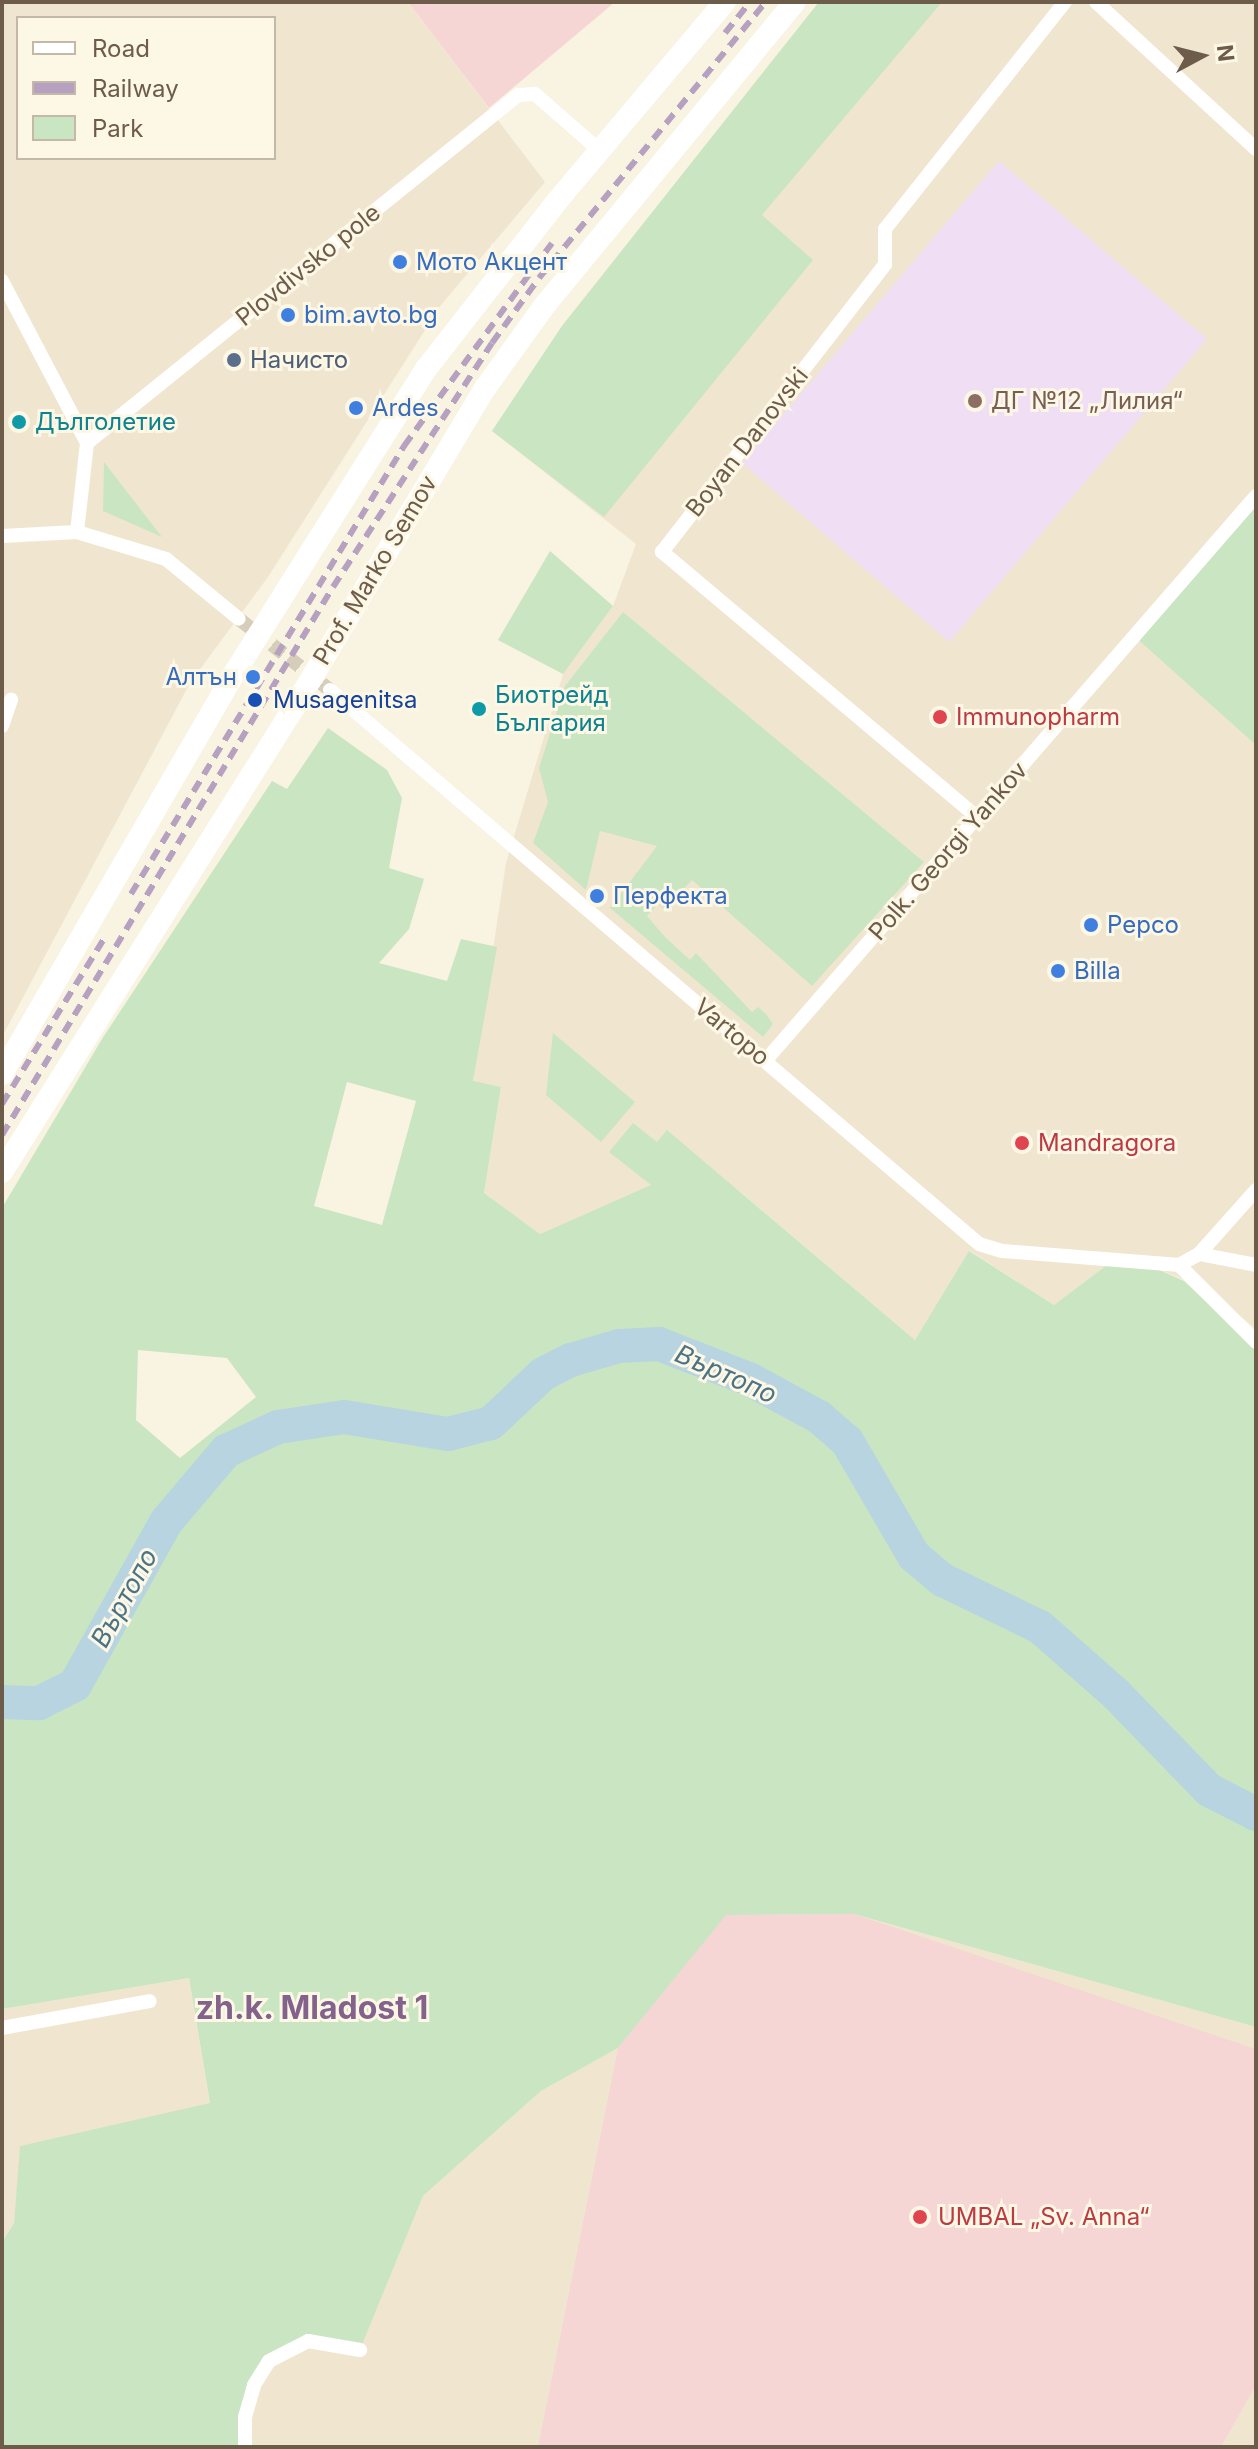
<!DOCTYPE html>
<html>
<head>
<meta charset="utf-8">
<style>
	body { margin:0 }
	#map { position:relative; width:1258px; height:2449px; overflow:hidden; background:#f9f3e1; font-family:Inter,sans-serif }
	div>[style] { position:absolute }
	.residential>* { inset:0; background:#f0e6d0 }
	.education>* { inset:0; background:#f0def5 }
	.medical>* { inset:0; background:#f6d6d5 }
	.green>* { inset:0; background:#cae5c1 }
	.river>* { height:34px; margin:-17px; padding:0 17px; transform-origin:17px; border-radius:17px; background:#b8d4e0 }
	.minor-tunnel>* { height:14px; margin-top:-7px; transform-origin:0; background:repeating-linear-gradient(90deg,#d6cdbb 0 14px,transparent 0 21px) }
	.minor>* { height:14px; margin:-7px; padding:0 7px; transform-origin:7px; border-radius:7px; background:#fff }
	.secondary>* { height:22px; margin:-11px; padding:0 11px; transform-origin:11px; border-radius:11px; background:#fff }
	.rail>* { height:6px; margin-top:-3px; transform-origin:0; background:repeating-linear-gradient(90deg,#b7a1c1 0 12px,transparent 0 20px) }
	.dots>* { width:22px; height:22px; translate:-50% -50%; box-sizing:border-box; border:4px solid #fdf7e6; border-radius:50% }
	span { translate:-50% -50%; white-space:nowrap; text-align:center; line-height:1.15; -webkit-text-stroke:6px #fdf7e6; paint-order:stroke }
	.shop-label { font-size:24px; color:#366cbe }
	.left { translate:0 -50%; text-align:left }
	.right { translate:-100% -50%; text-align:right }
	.street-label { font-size:24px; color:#6e5c4a }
	.service-label { font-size:24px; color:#4e5e75 }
	.education-label { font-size:24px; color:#785e54 }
	.culture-label { font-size:24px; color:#0d838f }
	.transit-label { font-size:24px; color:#164399 }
	.health-label { font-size:24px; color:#be3a42 }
	.water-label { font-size:26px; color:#4a7386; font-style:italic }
	.district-label { font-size:32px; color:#83628b; font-weight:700 }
	.frame { position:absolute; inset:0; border:4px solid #6e5c4a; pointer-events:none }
	.legend { position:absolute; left:16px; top:16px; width:260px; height:144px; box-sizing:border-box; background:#fdf7e6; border:2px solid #c4b9a8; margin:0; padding:10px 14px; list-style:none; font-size:24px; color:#6e5c4a }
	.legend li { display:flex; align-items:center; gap:16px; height:40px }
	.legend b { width:40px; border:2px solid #c4b9a8 }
	.north { position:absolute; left:1162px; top:16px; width:80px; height:80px; -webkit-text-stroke:6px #fdf7e6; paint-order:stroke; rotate:83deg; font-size:22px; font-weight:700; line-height:32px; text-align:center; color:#6e5c4a }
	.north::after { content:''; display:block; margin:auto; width:28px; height:36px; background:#6e5c4a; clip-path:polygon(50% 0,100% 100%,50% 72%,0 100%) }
</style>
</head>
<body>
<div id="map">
	<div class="residential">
		<i style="clip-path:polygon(evenodd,2px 2px,408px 2px,545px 182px,441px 305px,268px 577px,190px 683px,2px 1037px,2px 2px,18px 18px,274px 18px,274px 158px,18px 158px,18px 18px)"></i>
		<i style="clip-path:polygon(819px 2px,1256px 2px,1256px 1329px,1207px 1289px,1148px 1265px,1107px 1265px,1054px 1305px,970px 1251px,915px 1340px,737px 1189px,652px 1185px,540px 1234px,484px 1193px,501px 1087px,473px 1082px,506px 863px,563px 674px,613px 606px,636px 544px,492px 431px,562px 326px)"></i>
		<i style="clip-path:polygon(854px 1914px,1256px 2027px,1256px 2447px,245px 2447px,245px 2417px,269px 2361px,308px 2341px,360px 2350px,423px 2196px,541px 2091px,618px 2048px,725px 1915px)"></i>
		<i style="clip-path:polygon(189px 1978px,210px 2104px,21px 2146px,14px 2223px,2px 2242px,2px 2009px)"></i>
	</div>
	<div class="education">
		<i style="clip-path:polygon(999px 161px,1207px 339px,949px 642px,742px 463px)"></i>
	</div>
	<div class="medical">
		<i style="clip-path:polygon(408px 2px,615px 2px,489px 108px)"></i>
		<i style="clip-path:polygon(854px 1914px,1256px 2049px,1256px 2385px,1221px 2447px,538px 2447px,618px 2048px,725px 1915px)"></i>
	</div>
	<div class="green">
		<i style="clip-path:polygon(819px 2px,942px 2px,762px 215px,813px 260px,604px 517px,492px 431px,562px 326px)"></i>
		<i style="clip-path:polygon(104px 462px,162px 537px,103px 511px)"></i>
		<i style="clip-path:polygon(1256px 496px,1256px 745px,1134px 636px)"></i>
		<i style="clip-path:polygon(550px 551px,613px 606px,563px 674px,498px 640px)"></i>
		<i style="clip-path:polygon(623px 612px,924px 862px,812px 986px,692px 880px,665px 909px,658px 904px,647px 916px,665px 937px,690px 960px,696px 953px,752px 1012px,758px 1007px,766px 1014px,773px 1024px,763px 1037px,610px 908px,657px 846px,600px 831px,586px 890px,533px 843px,548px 802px,539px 768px,565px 686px)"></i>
		<i style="clip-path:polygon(evenodd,328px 728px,387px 770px,402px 798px,389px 868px,424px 879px,409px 929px,379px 963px,447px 981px,461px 939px,497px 947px,473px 1081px,501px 1087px,484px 1193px,540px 1234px,651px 1185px,609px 1152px,633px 1123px,657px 1142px,667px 1130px,915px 1340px,969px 1251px,1054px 1305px,1107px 1265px,1148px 1265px,1184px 1281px,1256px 1348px,1256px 2027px,854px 1914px,726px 1915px,618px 2048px,541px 2091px,423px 2196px,360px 2350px,308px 2341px,269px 2361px,254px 2385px,245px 2447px,2px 2447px,2px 2242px,14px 2223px,20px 2146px,210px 2103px,189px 1978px,2px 2009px,2px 1208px,102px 1039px,272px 781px,287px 789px,328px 728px,347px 1082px,416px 1101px,382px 1225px,314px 1206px,347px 1082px,328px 728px,138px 1350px,227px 1358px,256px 1397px,180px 1458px,136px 1420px,138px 1350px)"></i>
		<i style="clip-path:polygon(553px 1033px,635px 1102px,601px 1142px,546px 1095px)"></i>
	</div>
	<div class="river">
		<i style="left:2px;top:1702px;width:37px;rotate:2deg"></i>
		<i style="left:39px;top:1703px;width:40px;rotate:-26.6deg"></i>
		<i style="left:75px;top:1685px;width:187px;rotate:-60.8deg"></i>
		<i style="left:166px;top:1522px;width:93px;rotate:-49.8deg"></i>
		<i style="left:226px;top:1451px;width:57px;rotate:-24.8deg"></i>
		<i style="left:278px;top:1427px;width:67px;rotate:-8.6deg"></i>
		<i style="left:344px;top:1417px;width:105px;rotate:9.3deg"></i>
		<i style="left:448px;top:1434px;width:44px;rotate:-14.3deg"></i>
		<i style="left:491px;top:1423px;width:71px;rotate:-43.3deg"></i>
		<i style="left:543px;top:1374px;width:31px;rotate:-27deg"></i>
		<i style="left:571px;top:1360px;width:50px;rotate:-16.3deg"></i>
		<i style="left:619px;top:1346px;width:40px;rotate:-2.9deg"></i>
		<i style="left:659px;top:1344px;width:97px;rotate:21.3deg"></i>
		<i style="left:749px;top:1379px;width:80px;rotate:28.5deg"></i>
		<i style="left:819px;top:1417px;width:37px;rotate:41deg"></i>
		<i style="left:847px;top:1441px;width:133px;rotate:59.8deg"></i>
		<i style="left:914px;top:1556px;width:38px;rotate:40deg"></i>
		<i style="left:943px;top:1580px;width:108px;rotate:25.9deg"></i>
		<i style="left:1040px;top:1627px;width:101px;rotate:41.4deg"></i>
		<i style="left:1116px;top:1694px;width:134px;rotate:45.9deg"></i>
		<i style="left:1209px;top:1790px;width:53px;rotate:27.1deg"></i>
	</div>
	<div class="minor-tunnel">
		<i style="left:239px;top:619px;width:115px;rotate:38deg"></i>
	</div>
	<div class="minor">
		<i style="left:1096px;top:2px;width:217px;rotate:42.6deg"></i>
		<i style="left:2px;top:281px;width:183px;rotate:62.3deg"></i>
		<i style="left:77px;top:532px;width:93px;rotate:16.9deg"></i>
		<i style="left:166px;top:559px;width:94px;rotate:39.4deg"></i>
		<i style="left:2px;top:536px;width:75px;rotate:-3.1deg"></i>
		<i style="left:77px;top:532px;width:90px;rotate:-83.6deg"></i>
		<i style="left:87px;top:443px;width:554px;rotate:-38.92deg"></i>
		<i style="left:518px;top:95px;width:17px;rotate:-3deg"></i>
		<i style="left:535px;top:94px;width:85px;rotate:41.2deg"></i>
		<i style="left:330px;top:690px;width:853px;rotate:40.48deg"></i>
		<i style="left:979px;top:1244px;width:24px;rotate:17deg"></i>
		<i style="left:1002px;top:1251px;width:178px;rotate:4.5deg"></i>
		<i style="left:1179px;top:1265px;width:23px;rotate:-29deg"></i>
		<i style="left:1199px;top:1254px;width:86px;rotate:-48.3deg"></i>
		<i style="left:2px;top:726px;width:28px;rotate:-71deg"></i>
		<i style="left:977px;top:817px;width:412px;rotate:-139.9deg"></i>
		<i style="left:662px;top:552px;width:364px;rotate:-52.2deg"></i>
		<i style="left:885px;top:264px;width:35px;rotate:-90deg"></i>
		<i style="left:885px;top:229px;width:290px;rotate:-51.6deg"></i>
		<i style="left:766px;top:1060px;width:747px;rotate:-49.02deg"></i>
		<i style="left:1199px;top:1254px;width:58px;rotate:10.9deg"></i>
		<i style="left:1179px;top:1265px;width:109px;rotate:45deg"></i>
		<i style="left:2px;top:2028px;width:150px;rotate:-10.3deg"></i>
		<i style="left:245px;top:2447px;width:30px;rotate:-90deg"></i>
		<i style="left:245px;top:2417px;width:33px;rotate:-74deg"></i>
		<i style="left:254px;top:2385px;width:28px;rotate:-58deg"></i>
		<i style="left:269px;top:2361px;width:44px;rotate:-27.1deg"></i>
		<i style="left:308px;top:2341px;width:53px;rotate:9.8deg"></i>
	</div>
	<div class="secondary">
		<i style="left:2px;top:1074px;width:465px;rotate:-59.9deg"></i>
		<i style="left:235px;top:672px;width:358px;rotate:-57.8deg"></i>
		<i style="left:426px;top:369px;width:214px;rotate:-52deg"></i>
		<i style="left:558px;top:200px;width:259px;rotate:-49.9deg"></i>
		<i style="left:2px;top:1172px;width:547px;rotate:-57.85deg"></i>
		<i style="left:293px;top:709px;width:375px;rotate:-59.1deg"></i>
		<i style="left:486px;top:387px;width:101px;rotate:-54.3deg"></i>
		<i style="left:545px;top:305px;width:393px;rotate:-50.5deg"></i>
	</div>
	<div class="rail">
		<i style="left:725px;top:33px;width:40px;rotate:-51deg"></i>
		<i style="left:131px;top:894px;width:525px;rotate:-58.64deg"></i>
		<i style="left:404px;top:446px;width:251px;rotate:-53.9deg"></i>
		<i style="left:2px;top:1104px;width:194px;rotate:-58.3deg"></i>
		<i style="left:2px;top:1135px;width:640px;rotate:-58.87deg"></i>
		<i style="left:333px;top:587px;width:291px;rotate:-56.9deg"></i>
		<i style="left:492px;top:343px;width:80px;rotate:-54.1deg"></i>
		<i style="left:539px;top:278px;width:357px;rotate:-50.6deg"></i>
	</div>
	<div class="dots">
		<i style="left:400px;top:262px;background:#3f7fe0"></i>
		<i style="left:288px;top:315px;background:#3f7fe0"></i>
		<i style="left:234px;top:360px;background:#5c6f8a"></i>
		<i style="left:975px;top:401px;background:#8d6e63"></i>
		<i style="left:356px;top:408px;background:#3f7fe0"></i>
		<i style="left:19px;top:422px;background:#0f9aa8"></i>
		<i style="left:253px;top:677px;background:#3f7fe0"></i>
		<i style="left:255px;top:700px;background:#1a4fb4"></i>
		<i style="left:479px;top:709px;background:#0f9aa8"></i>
		<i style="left:940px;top:717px;background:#e0444e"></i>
		<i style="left:597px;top:896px;background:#3f7fe0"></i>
		<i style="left:1091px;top:925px;background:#3f7fe0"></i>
		<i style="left:1058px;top:971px;background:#3f7fe0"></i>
		<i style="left:1022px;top:1143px;background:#e0444e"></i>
		<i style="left:920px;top:2217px;background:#e0444e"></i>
	</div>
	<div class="shop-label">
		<span class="left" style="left:416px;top:262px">Мото Акцент</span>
		<span class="left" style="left:304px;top:315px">bim.avto.bg</span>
		<span class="left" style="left:372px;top:408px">Ardes</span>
		<span class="right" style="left:237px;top:677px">Алтън</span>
		<span class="left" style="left:613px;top:896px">Перфекта</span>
		<span class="left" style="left:1107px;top:925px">Pepco</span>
		<span class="left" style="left:1074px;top:971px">Billa</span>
	</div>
	<div class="street-label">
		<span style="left:308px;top:265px;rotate:-39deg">Plovdivsko pole</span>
		<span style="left:747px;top:442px;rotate:-52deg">Boyan Danovski</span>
		<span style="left:375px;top:570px;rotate:-59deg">Prof. Marko Semov</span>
		<span style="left:948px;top:851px;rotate:-49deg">Polk. Georgi Yankov</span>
		<span style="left:732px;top:1032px;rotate:40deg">Vartopo</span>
	</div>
	<div class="service-label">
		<span class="left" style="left:250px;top:360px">Начисто</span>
	</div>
	<div class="education-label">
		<span class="left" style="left:991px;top:401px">ДГ №12 „Лилия“</span>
	</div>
	<div class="culture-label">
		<span class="left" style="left:35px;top:422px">Дълголетие</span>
		<span class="left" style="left:495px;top:709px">Биотрейд<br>България</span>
	</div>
	<div class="transit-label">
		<span class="left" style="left:273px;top:700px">Musagenitsa</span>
	</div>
	<div class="health-label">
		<span class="left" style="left:956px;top:717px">Immunopharm</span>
		<span class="left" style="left:1038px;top:1143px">Mandragora</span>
		<span class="left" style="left:938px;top:2217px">UMBAL „Sv. Anna“</span>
	</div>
	<div class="water-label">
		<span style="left:726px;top:1374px;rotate:24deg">Въртопо</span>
		<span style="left:124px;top:1598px;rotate:-61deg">Въртопо</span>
	</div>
	<div class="district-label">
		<span style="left:312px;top:2008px">zh.k. Mladost 1</span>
	</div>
	<div class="frame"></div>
	<ul class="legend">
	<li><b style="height:10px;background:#fff"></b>Road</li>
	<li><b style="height:10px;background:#b7a1c1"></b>Railway</li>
	<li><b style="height:22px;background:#cae5c1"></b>Park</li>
	</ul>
	<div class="north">N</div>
</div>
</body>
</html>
